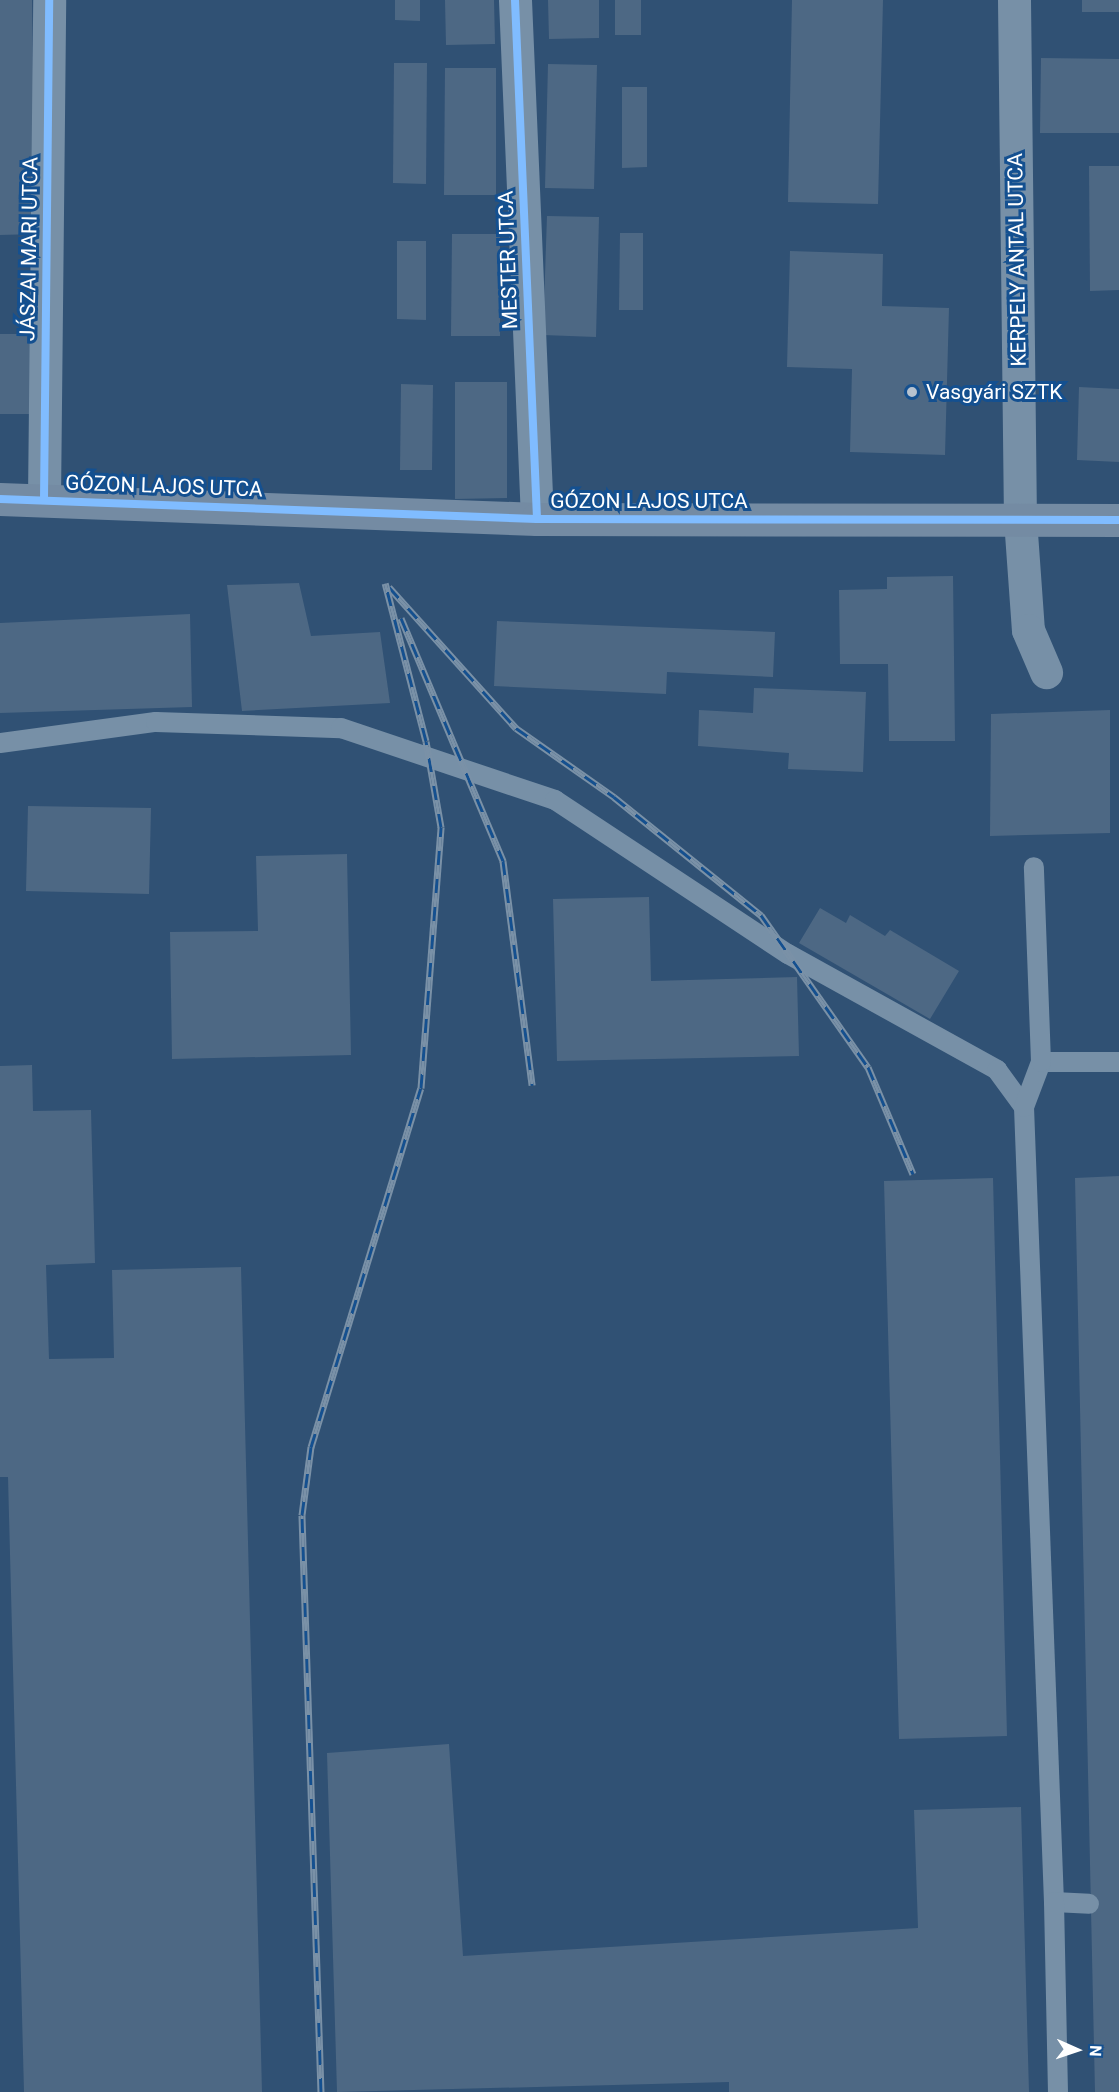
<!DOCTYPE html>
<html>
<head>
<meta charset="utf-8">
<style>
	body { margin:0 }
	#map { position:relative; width:1119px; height:2092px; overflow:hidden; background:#305174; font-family:Roboto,sans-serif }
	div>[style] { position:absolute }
	.building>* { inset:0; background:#4d6884 }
	.lane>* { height:20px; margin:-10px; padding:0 10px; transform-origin:10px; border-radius:10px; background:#7790a7 }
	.street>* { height:33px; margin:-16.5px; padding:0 16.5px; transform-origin:16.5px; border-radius:16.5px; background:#7790a7 }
	.secondary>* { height:33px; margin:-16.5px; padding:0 16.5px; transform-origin:16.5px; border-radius:16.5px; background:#748ba3 }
	.rail>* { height:7px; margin-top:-3.5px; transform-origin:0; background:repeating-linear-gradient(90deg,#145090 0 14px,#7a91a7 0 28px); box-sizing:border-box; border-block:2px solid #7a91a7 }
	.cycleway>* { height:8px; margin:-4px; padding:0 4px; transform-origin:4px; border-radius:4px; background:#80bcff }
	.dots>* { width:16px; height:16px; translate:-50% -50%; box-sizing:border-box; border:3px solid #145090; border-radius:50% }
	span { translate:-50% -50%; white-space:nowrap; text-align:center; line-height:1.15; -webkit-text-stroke:6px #145090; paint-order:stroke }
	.street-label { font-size:21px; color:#fff }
	.poi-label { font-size:21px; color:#fff }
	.left { translate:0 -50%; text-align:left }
	.north { position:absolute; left:1047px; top:2020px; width:60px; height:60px; -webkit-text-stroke:4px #145090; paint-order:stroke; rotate:93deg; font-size:16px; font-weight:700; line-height:24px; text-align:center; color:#fff }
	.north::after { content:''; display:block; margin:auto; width:21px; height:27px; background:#fff; clip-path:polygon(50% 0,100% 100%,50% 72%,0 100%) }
</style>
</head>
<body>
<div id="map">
	<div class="building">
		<i style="clip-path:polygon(0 0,32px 0,35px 234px,0 235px)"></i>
		<i style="clip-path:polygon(395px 0,420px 0,420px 21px,395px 20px)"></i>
		<i style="clip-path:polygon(445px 0,494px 0,495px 44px,446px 45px)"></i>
		<i style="clip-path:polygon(548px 0,599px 0,599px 38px,549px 39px)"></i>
		<i style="clip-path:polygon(615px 0,641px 0,641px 35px,615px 35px)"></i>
		<i style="clip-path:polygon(792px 0,883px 0,878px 204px,788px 202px)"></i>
		<i style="clip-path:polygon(1082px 0,1119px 0,1119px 12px,1082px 12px)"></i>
		<i style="clip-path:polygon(1041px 58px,1119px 59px,1119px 133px,1040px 133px)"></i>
		<i style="clip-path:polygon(394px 63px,427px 63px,426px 184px,393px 183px)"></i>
		<i style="clip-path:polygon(548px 64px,597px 65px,594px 189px,545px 188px)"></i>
		<i style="clip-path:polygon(445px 68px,496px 68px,496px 195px,444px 195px)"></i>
		<i style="clip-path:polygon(622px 87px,647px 87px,647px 167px,622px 168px)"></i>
		<i style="clip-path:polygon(1089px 166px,1119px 166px,1119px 290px,1090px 291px)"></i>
		<i style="clip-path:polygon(547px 216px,599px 217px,596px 337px,543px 335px)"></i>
		<i style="clip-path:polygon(620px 233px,643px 233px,643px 310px,619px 310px)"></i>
		<i style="clip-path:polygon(452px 234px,500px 234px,500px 336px,451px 336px)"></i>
		<i style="clip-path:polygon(397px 241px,426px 241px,426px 320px,397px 319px)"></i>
		<i style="clip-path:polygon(790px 251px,883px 254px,882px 306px,949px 308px,945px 455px,850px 452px,852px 369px,787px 367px)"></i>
		<i style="clip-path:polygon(0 334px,33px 334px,33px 414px,0 414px)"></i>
		<i style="clip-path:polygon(455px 382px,507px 382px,507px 498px,455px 499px)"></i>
		<i style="clip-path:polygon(401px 384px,433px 385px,432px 470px,400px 470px)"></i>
		<i style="clip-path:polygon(1079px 387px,1119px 389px,1119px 462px,1077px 460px)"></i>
		<i style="clip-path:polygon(953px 576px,955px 741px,889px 741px,888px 664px,840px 664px,839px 590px,887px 589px,887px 577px)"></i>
		<i style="clip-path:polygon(299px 583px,311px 636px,380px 632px,390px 703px,242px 711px,227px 585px)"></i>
		<i style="clip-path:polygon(190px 614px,192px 707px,0 713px,0 623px)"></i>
		<i style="clip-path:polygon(497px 621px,775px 632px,773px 677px,667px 672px,666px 694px,494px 686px)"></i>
		<i style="clip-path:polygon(754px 688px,866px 692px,863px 772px,788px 769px,789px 753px,698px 746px,699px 710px,753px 713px)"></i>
		<i style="clip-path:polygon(1110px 710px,1110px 833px,990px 836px,991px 714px)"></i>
		<i style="clip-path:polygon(28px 806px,151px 808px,149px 894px,26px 891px)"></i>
		<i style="clip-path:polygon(347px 854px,351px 1055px,172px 1059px,170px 932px,258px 931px,256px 856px)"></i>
		<i style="clip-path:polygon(649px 897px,651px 981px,797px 977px,799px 1056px,557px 1061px,553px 899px)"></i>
		<i style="clip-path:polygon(820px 908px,846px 923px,850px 915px,885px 936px,890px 930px,959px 971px,930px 1019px,799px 943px)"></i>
		<i style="clip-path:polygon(32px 1065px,33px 1111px,91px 1110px,95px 1263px,46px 1265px,49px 1359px,114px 1358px,112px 1270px,241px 1267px,262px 2092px,24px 2092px,8px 1477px,0 1477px,0 1066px)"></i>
		<i style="clip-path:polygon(1119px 1176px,1119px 2092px,1095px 2092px,1075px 1178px)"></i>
		<i style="clip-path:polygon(993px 1178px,1007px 1736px,899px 1739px,884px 1181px)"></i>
		<i style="clip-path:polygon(449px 1744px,463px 1956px,918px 1928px,914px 1810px,1021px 1807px,1029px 2092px,729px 2092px,729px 2082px,337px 2092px,327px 1753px)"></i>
	</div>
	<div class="lane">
		<i style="left:0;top:743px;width:157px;rotate:-7.7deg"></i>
		<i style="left:156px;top:722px;width:185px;rotate:1.9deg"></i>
		<i style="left:341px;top:728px;width:226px;rotate:18.6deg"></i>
		<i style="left:555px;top:800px;width:279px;rotate:33.5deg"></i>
		<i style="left:788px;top:954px;width:239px;rotate:29deg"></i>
		<i style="left:997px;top:1070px;width:46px;rotate:53.9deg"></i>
		<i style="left:1024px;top:1107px;width:796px;rotate:87.84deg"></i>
		<i style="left:1054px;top:1902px;width:35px;rotate:3deg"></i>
		<i style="left:1041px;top:1062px;width:78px"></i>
		<i style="left:1024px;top:1107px;width:48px;rotate:-69.3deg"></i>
		<i style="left:1041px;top:1062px;width:195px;rotate:-92.1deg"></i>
		<i style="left:1054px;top:1902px;width:190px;rotate:88.8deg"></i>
	</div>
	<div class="street">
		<i style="left:515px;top:0;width:519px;rotate:87.57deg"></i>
		<i style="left:1014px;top:0;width:519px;rotate:89.34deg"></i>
		<i style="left:1020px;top:519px;width:111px;rotate:85.9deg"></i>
		<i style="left:1028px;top:630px;width:46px;rotate:66.8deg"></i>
		<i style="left:44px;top:499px;width:499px;rotate:-89.4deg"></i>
	</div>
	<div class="secondary">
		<i style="left:0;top:499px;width:537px;rotate:2.13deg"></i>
		<i style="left:537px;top:519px;width:582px;rotate:0.1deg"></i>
	</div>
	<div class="rail">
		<i style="left:389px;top:587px;width:190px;rotate:48deg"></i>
		<i style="left:516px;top:728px;width:120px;rotate:35.1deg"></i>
		<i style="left:614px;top:797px;width:189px;rotate:38.8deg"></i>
		<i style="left:761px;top:915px;width:186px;rotate:54.9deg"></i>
		<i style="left:868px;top:1067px;width:116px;rotate:67.2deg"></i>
		<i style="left:401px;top:618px;width:264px;rotate:67.2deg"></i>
		<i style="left:503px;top:861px;width:226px;rotate:82.6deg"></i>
		<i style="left:321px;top:2092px;width:577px;rotate:-91.89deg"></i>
		<i style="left:302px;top:1515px;width:69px;rotate:-82.5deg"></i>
		<i style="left:311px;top:1447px;width:375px;rotate:-73deg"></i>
		<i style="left:421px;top:1088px;width:262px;rotate:-85.6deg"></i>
		<i style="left:441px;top:827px;width:87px;rotate:-99.9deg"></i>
		<i style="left:426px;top:741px;width:163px;rotate:-104.5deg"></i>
	</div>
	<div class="cycleway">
		<i style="left:515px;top:0;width:519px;rotate:87.57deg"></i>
		<i style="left:0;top:499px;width:537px;rotate:2.13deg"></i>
		<i style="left:537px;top:519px;width:582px;rotate:0.1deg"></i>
		<i style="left:44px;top:499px;width:499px;rotate:-89.4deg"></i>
	</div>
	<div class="dots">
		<i style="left:912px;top:392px;background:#b7c2ce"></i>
	</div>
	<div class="street-label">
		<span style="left:29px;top:249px;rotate:-89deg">JÁSZAI MARI UTCA</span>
		<span style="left:508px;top:260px;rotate:-92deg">MESTER UTCA</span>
		<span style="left:1017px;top:260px;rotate:-91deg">KERPELY ANTAL UTCA</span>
		<span style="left:164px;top:486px;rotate:2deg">GÓZON LAJOS UTCA</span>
		<span style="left:649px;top:501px">GÓZON LAJOS UTCA</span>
	</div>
	<div class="poi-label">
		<span class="left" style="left:926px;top:392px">Vasgyári SZTK</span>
	</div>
	<div class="north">N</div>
</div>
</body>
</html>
